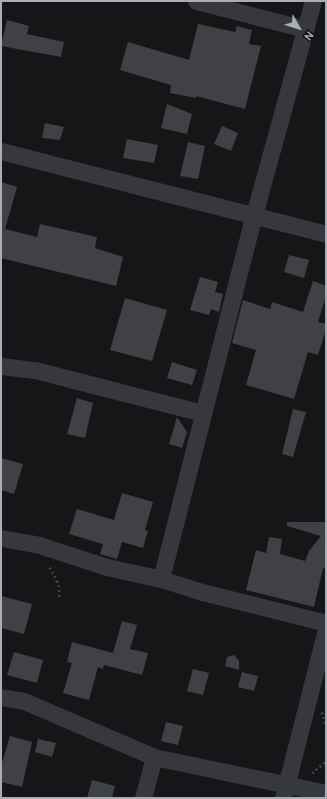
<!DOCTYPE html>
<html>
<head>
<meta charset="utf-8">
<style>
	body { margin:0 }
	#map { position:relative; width:327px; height:799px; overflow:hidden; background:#161618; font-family:Overpass,sans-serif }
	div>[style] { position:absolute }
	.building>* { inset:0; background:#404145 }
	.path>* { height:2.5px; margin-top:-1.25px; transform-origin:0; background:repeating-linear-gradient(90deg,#3d3f44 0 2px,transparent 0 5px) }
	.minor>* { height:17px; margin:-8.5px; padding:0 8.5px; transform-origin:8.5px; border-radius:8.5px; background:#37383d }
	span { translate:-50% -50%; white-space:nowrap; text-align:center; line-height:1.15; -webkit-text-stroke:3px #111113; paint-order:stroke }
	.frame { position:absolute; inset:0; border:2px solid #a8adb8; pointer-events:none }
	.north { position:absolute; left:279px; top:8px; width:40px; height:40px; -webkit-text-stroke:3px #111113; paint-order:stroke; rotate:129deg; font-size:11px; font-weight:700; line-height:16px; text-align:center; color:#a8adb8 }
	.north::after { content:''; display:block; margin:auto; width:14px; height:18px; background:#a8adb8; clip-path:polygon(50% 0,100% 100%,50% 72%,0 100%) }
</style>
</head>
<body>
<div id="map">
	<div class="building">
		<i style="clip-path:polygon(7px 20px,29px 26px,27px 34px,64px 42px,61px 57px,1px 46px)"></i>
		<i style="clip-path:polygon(198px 24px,235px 32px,237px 26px,252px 30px,249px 44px,261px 46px,245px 109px,196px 96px,196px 98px,170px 93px,171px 85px,120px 70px,128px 42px,189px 60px)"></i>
		<i style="clip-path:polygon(167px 104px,192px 114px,187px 134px,161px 128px)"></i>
		<i style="clip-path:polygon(45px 123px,64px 127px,60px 140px,42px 138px)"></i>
		<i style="clip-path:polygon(222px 126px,238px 133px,231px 151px,214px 144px)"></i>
		<i style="clip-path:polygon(127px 139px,158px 145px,154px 163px,123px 158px)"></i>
		<i style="clip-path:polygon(188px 142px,205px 146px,198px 179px,180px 176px)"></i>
		<i style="clip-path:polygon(1px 182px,17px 187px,5px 229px,37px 237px,40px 224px,97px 237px,95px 248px,123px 257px,116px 286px,1px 258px)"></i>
		<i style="clip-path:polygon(289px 255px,309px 260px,304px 278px,284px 272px)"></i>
		<i style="clip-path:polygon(200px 277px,218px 282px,215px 292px,223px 294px,219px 312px,211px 309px,209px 315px,190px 310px)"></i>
		<i style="clip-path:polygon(313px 281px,326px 286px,326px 296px,318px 322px,326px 324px,326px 329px,318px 355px,308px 352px,294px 399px,246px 385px,256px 350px,232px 343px,243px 300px,270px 309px,272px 302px,303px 312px)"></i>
		<i style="clip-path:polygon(125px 298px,167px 310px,152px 361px,110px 350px)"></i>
		<i style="clip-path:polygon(172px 362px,197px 370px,192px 385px,167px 378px)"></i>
		<i style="clip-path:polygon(77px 398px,93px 403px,85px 438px,67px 434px)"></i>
		<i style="clip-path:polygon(293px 409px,306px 412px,293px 457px,282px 454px)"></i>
		<i style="clip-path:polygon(177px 417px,187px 432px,182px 448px,169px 444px)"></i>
		<i style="clip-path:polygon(1px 458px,23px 464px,14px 494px,1px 490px)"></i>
		<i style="clip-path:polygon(122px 493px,153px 502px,145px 530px,148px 531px,143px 548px,122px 542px,117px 559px,100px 554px,103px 544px,69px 534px,77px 509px,114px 520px)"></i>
		<i style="clip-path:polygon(287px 522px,326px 522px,326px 569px,323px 568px,314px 607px,246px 590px,256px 550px,266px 553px,269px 537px,282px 539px,280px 554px,305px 561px,309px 551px,321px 536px,287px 526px)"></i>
		<i style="clip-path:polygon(1px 596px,32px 604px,24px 634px,1px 628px)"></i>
		<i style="clip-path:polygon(122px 621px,137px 625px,130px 649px,148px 653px,142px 675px,104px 665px,103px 669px,98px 667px,89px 700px,63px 693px,72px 663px,67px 662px,72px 642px,113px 653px)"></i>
		<i style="clip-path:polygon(14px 652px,43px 660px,37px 683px,7px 675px)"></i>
		<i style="clip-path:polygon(234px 655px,239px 661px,239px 670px,225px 666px,227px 657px)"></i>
		<i style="clip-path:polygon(193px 669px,209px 673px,203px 695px,187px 691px)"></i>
		<i style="clip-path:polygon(242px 672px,258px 676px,254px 691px,238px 687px)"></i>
		<i style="clip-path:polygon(166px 722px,183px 726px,178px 745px,161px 741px)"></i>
		<i style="clip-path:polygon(10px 736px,32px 742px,22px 787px,1px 782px,1px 766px)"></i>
		<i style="clip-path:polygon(38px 739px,56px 743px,52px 757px,35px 752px)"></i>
		<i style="clip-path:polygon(92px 780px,115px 786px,112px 798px,87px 798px)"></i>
	</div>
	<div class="path">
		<i style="left:50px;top:567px;width:20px;rotate:63deg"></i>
		<i style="left:59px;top:585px;width:14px;rotate:86deg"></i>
		<i style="left:322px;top:712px;width:13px;rotate:72deg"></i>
		<i style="left:312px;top:773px;width:18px;rotate:-41deg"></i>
	</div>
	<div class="minor">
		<i style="left:196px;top:1px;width:113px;rotate:14.4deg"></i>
		<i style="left:1px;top:151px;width:335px;rotate:14.3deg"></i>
		<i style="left:1px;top:366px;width:34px;rotate:7deg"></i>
		<i style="left:35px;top:370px;width:173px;rotate:14.4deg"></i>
		<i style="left:1px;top:538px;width:39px;rotate:10deg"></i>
		<i style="left:39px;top:545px;width:71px;rotate:17.9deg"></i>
		<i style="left:107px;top:567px;width:55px;rotate:12.5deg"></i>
		<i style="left:161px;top:579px;width:43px;rotate:17.6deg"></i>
		<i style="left:202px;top:592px;width:128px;rotate:14deg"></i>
		<i style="left:161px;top:579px;width:376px;rotate:-75.7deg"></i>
		<i style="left:254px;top:215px;width:222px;rotate:-74.6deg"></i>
		<i style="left:1px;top:697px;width:23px;rotate:10deg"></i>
		<i style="left:24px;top:701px;width:142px;rotate:23.3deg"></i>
		<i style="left:154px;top:757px;width:176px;rotate:11.8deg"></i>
		<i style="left:143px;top:798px;width:42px;rotate:-75deg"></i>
		<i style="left:283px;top:798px;width:174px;rotate:-75.7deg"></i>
	</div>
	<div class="frame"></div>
	<div class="north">N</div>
</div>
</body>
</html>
